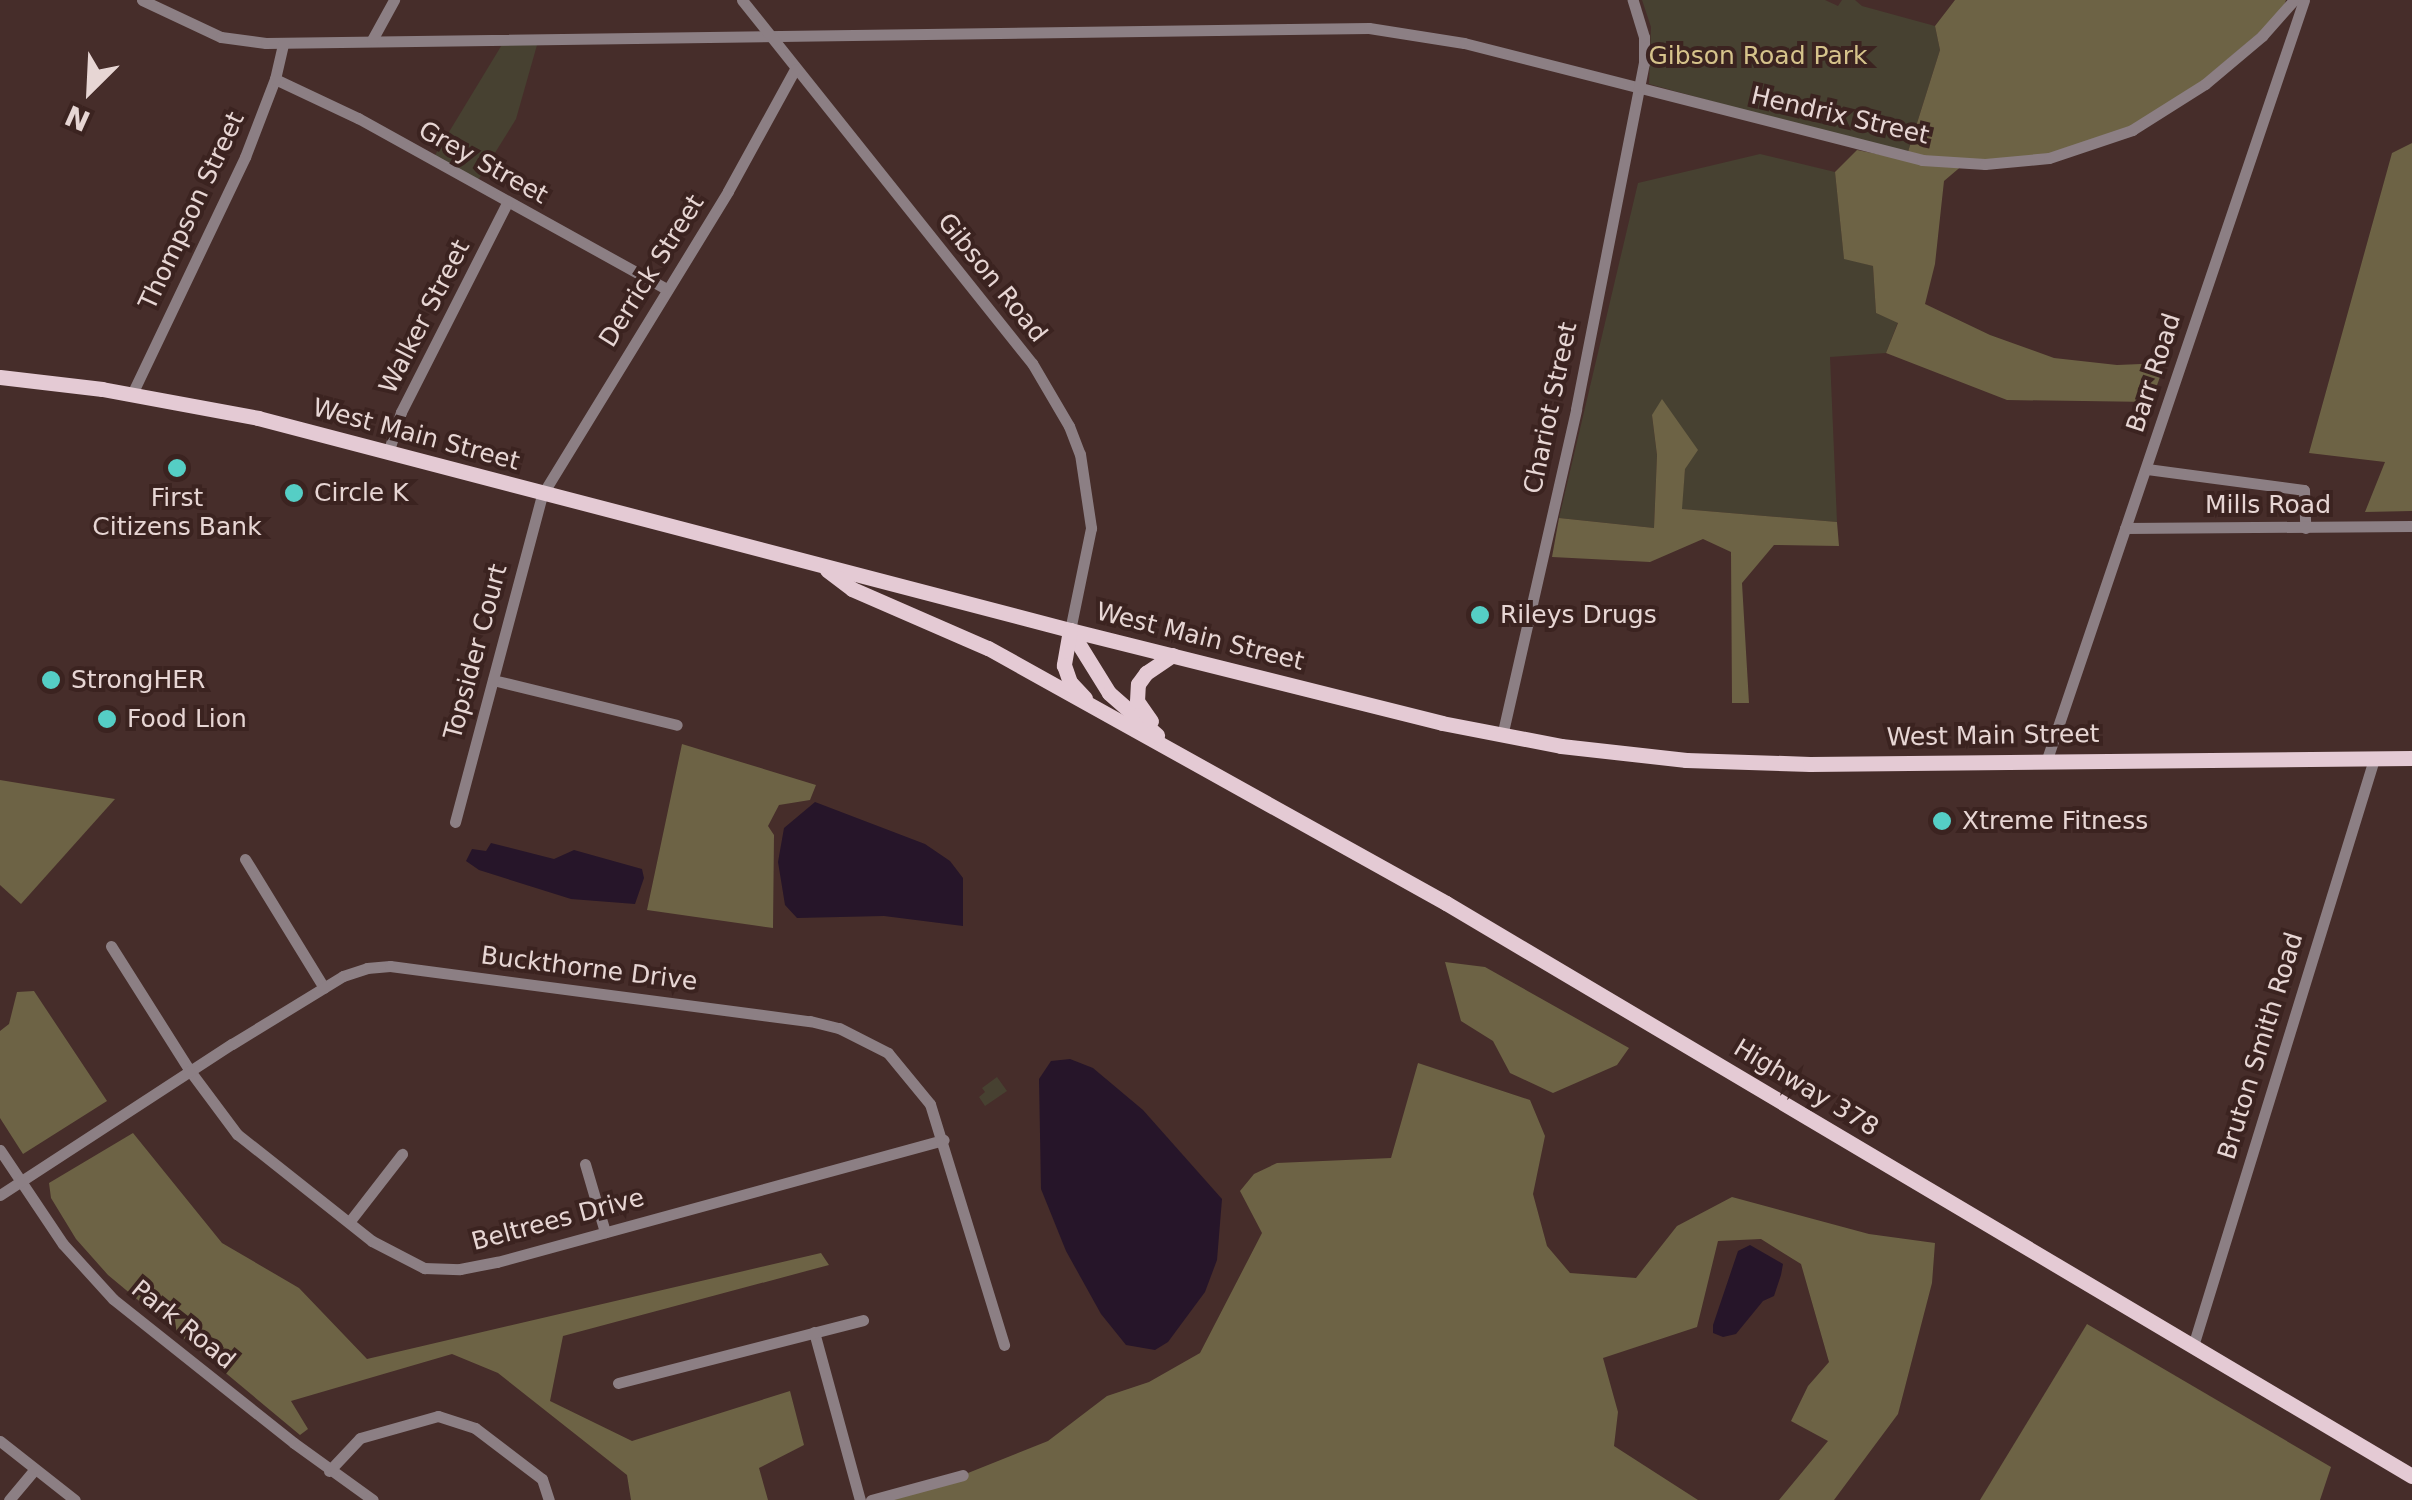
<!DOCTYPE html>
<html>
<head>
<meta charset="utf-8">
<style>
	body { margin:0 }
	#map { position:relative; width:2412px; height:1500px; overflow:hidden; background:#462d2a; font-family:"DejaVu Sans",sans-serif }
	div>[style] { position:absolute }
	.green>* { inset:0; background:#474131 }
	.forest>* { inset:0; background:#6d6345 }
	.water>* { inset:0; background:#261529 }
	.minor>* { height:11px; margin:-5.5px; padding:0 5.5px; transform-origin:5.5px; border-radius:5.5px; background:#8c7f84 }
	.major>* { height:15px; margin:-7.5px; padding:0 7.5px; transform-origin:7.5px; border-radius:7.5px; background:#e4cad4 }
	.dots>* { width:28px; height:28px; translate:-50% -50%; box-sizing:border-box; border:5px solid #3b2320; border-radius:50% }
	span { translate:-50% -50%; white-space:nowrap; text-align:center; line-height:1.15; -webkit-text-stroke:8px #3b2320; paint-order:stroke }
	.park-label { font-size:25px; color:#d6c38b }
	.street-label { font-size:25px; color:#e7d6d4 }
	.poi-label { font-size:25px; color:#e7d6d4 }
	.left { translate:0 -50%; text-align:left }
	.north { position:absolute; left:40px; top:40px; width:100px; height:100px; -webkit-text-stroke:8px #3b2320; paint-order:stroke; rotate:204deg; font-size:28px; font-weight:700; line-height:40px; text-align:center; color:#e7d6d4 }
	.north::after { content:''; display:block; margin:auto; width:35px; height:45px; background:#e7d6d4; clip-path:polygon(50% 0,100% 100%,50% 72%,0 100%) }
</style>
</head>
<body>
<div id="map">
	<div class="green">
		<i style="clip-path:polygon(1642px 0,1825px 0,1838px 6px,1842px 0,1855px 0,1862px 6px,1935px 26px,1940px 50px,1907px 155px,1649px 84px,1651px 27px)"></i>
		<i style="clip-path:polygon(506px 38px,539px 38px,516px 119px,475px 185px,432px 160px)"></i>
		<i style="clip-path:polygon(1760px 154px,1835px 172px,1844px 258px,1873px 266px,1876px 313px,1898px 322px,1886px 353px,1830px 357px,1837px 522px,1681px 509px,1685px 469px,1652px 415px,1657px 455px,1654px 528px,1559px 518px,1638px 183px)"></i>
		<i style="clip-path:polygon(997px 1077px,1007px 1091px,985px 1106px,979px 1097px,985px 1092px,982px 1088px)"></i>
	</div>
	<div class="forest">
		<i style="clip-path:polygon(1955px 0,2286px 0,2281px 14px,2170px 108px,2082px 150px,1964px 164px,1944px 181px,1935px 264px,1925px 304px,1990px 335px,2054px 358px,2117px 365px,2165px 363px,2151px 402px,2007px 400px,1886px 353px,1898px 323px,1876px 313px,1873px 266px,1844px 259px,1835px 172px,1857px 150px,1922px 163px,1907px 155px,1940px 50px,1935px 26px)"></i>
		<i style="clip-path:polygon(2412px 143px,2412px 511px,2365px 512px,2385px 462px,2309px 453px,2392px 153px)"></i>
		<i style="clip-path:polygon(1662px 399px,1698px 450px,1685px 469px,1682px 509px,1837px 522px,1839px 546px,1774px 545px,1742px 583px,1749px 703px,1732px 703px,1731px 552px,1703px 539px,1650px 562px,1552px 557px,1559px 518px,1654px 528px,1657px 455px,1652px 415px)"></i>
		<i style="clip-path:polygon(682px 744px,816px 785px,810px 800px,779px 805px,768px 826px,774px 835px,773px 928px,647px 910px)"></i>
		<i style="clip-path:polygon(0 780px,115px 799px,21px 904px,0 885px)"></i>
		<i style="clip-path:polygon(1445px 962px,1485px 967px,1629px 1048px,1617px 1065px,1553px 1093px,1510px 1073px,1493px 1041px,1461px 1021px)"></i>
		<i style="clip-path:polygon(34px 991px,107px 1101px,23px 1154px,0 1118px,0 1031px,9px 1024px,17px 992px)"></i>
		<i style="clip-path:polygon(1418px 1063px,1530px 1100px,1545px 1136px,1533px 1194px,1547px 1246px,1570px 1273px,1636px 1278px,1677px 1226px,1732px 1197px,1869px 1234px,1935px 1243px,1932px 1283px,1898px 1414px,1834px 1500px,1779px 1500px,1828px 1441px,1791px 1421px,1808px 1386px,1829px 1362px,1801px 1264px,1761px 1239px,1718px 1241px,1697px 1327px,1603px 1358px,1618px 1412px,1614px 1446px,1698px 1500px,871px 1500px,963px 1475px,1048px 1441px,1107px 1396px,1149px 1382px,1200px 1353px,1262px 1233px,1240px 1191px,1254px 1174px,1277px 1163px,1391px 1158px)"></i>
		<i style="clip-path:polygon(133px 1133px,222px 1243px,299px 1288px,367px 1359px,821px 1253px,829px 1265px,563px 1336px,550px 1401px,632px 1441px,790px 1391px,804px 1445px,759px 1468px,768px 1500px,631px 1500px,627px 1475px,498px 1373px,452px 1354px,291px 1401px,308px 1429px,300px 1435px,108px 1275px,76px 1239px,51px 1198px,49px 1183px)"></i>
		<i style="clip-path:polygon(2087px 1324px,2331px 1467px,2320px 1500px,1980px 1500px)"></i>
	</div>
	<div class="water">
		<i style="clip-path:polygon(815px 802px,925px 844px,950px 861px,963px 878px,963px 926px,884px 916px,797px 918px,785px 905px,778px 862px,784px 828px)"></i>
		<i style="clip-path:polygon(491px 843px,554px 859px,574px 850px,642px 869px,644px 878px,635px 904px,571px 899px,479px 870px,466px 861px,472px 849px,486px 851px)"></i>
		<i style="clip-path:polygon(1070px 1059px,1093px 1068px,1143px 1110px,1222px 1199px,1217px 1260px,1205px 1292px,1168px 1342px,1155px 1350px,1126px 1345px,1101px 1314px,1066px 1251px,1041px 1189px,1039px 1079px,1051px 1061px)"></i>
		<i style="clip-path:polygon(1750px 1245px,1783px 1264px,1781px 1275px,1774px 1296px,1763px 1301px,1736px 1334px,1723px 1337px,1713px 1333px,1713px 1325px,1738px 1251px)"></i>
	</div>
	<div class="minor">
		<i style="left:142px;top:0;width:87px;rotate:25.1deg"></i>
		<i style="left:221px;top:37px;width:45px;rotate:7.6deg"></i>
		<i style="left:266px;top:43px;width:1103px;rotate:-0.78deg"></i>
		<i style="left:1369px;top:28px;width:96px;rotate:9deg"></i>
		<i style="left:1464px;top:43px;width:473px;rotate:14.3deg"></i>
		<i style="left:1922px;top:160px;width:63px;rotate:3.6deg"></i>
		<i style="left:1985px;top:164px;width:64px;rotate:-5.4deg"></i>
		<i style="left:2049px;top:158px;width:88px;rotate:-18.6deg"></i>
		<i style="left:2132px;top:130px;width:86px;rotate:-32.2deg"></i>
		<i style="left:2205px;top:84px;width:75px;rotate:-40.1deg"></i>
		<i style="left:2262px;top:36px;width:48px;rotate:-48.4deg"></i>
		<i style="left:742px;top:0;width:465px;rotate:51.4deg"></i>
		<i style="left:1032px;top:363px;width:73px;rotate:59.6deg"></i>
		<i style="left:1069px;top:426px;width:30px;rotate:69deg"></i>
		<i style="left:1080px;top:454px;width:75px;rotate:81.5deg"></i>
		<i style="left:1091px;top:528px;width:104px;rotate:101.6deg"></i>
		<i style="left:372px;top:40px;width:46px;rotate:-61.2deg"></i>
		<i style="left:275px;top:79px;width:92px;rotate:25.2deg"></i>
		<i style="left:358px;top:118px;width:353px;rotate:29deg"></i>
		<i style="left:132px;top:394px;width:263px;rotate:-64.5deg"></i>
		<i style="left:245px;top:157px;width:84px;rotate:-69deg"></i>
		<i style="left:275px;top:79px;width:37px;rotate:-77deg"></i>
		<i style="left:388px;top:453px;width:43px;rotate:-72.4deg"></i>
		<i style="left:401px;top:412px;width:234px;rotate:-63.1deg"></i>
		<i style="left:2147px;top:469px;width:158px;rotate:7.6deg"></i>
		<i style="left:2304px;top:490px;width:38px;rotate:88deg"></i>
		<i style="left:2125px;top:528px;width:287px;rotate:-0.4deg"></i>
		<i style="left:493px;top:680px;width:189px;rotate:13.7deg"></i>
		<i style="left:1502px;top:736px;width:335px;rotate:-77.2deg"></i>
		<i style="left:1576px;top:409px;width:353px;rotate:-78.9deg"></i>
		<i style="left:1644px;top:63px;width:26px;rotate:-90deg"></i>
		<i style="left:1644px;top:37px;width:39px;rotate:-107deg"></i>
		<i style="left:2047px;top:759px;width:801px;rotate:-71.29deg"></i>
		<i style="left:455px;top:822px;width:338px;rotate:-75.1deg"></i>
		<i style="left:542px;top:495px;width:356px;rotate:-58.5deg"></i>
		<i style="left:728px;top:191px;width:139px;rotate:-61.2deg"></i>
		<i style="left:245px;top:859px;width:151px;rotate:58.5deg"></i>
		<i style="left:111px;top:946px;width:148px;rotate:57.7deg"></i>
		<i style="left:190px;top:1071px;width:79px;rotate:53.3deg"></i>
		<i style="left:237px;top:1134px;width:172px;rotate:38.4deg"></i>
		<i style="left:372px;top:1241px;width:59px;rotate:27.4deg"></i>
		<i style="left:424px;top:1268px;width:36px;rotate:2deg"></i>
		<i style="left:460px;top:1269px;width:38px;rotate:-11deg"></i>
		<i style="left:497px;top:1262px;width:463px;rotate:-15.3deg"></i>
		<i style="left:0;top:1150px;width:113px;rotate:56.2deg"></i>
		<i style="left:63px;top:1244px;width:74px;rotate:47.7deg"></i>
		<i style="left:113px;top:1299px;width:231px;rotate:38.5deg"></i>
		<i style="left:294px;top:1443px;width:97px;rotate:35.8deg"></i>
		<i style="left:585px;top:1164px;width:71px;rotate:73.6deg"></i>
		<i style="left:0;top:1195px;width:277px;rotate:-33.1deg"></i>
		<i style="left:232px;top:1044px;width:130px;rotate:-31.5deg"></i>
		<i style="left:343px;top:976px;width:25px;rotate:-18deg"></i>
		<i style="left:367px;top:968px;width:23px;rotate:-5deg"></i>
		<i style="left:390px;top:966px;width:424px;rotate:7.5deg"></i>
		<i style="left:810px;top:1021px;width:30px;rotate:14deg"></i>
		<i style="left:839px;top:1028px;width:55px;rotate:27deg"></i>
		<i style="left:888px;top:1053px;width:66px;rotate:50.5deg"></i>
		<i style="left:930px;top:1104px;width:252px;rotate:72.9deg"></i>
		<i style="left:350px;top:1221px;width:85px;rotate:-52.2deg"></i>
		<i style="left:814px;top:1332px;width:174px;rotate:74.7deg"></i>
		<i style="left:2193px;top:1346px;width:614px;rotate:-72.86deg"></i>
		<i style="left:618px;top:1383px;width:253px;rotate:-14.4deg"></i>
		<i style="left:0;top:1441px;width:95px;rotate:38.2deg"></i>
		<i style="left:329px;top:1471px;width:45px;rotate:-46.8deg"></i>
		<i style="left:360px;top:1438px;width:81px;rotate:-15.8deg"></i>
		<i style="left:438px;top:1416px;width:39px;rotate:18deg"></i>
		<i style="left:475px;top:1428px;width:84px;rotate:37.3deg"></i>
		<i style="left:542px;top:1479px;width:22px;rotate:72deg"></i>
		<i style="left:9px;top:1500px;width:40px;rotate:-50deg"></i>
		<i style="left:871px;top:1500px;width:95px;rotate:-15.2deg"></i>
	</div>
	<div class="major">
		<i style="left:0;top:377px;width:103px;rotate:6.7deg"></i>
		<i style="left:102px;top:389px;width:159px;rotate:10.5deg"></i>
		<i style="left:258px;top:418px;width:839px;rotate:14.63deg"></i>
		<i style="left:1070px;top:630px;width:383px;rotate:14deg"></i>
		<i style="left:1442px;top:723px;width:121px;rotate:10.9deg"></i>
		<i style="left:1561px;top:746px;width:126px;rotate:6.4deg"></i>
		<i style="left:1686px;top:760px;width:124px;rotate:1.8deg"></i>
		<i style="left:1810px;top:764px;width:602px;rotate:-0.57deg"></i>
		<i style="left:827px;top:570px;width:31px;rotate:37deg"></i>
		<i style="left:852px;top:589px;width:148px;rotate:23.5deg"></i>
		<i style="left:988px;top:648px;width:524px;rotate:29.11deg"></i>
		<i style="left:1446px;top:903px;width:1123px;rotate:30.68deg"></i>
		<i style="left:1070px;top:630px;width:74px;rotate:58.2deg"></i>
		<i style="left:1109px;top:693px;width:64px;rotate:41.2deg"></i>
		<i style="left:1070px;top:630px;width:36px;rotate:100deg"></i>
		<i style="left:1064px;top:665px;width:18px;rotate:71deg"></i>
		<i style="left:1070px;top:682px;width:22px;rotate:47deg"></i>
		<i style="left:1151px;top:721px;width:24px;rotate:-125deg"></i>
		<i style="left:1137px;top:701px;width:17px;rotate:-87deg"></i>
		<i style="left:1138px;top:684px;width:14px;rotate:-54deg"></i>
		<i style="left:1146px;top:673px;width:32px;rotate:-34deg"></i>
	</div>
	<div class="dots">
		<i style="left:177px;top:468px;background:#55cec5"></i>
		<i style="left:294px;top:493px;background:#55cec5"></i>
		<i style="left:1480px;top:615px;background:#55cec5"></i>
		<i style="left:51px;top:680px;background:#55cec5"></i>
		<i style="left:107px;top:719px;background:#55cec5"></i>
		<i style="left:1942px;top:821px;background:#55cec5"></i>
	</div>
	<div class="park-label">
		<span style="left:1758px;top:56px">Gibson Road Park</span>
	</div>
	<div class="street-label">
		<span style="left:1840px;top:116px;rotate:13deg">Hendrix Street</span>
		<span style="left:483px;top:163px;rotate:29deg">Grey Street</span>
		<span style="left:192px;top:211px;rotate:-65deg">Thompson Street</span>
		<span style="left:652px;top:271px;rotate:-58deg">Derrick Street</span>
		<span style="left:992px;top:278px;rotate:51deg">Gibson Road</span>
		<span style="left:425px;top:317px;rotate:-63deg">Walker Street</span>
		<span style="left:2154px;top:373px;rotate:-72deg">Barr Road</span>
		<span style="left:1551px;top:408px;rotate:-78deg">Chariot Street</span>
		<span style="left:416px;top:435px;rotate:15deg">West Main Street</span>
		<span style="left:2268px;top:505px">Mills Road</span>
		<span style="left:1200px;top:637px;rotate:14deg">West Main Street</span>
		<span style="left:476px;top:652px;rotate:-75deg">Topsider Court</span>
		<span style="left:1993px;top:736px;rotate:-1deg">West Main Street</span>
		<span style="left:589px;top:969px;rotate:7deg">Buckthorne Drive</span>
		<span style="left:2261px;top:1046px;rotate:-73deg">Bruton Smith Road</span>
		<span style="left:1806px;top:1088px;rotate:31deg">Highway 378</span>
		<span style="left:558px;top:1220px;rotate:-15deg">Beltrees Drive</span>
		<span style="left:183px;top:1325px;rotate:39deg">Park Road</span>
	</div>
	<div class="poi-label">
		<span class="left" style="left:314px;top:493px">Circle K</span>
		<span style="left:177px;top:513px">First<br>Citizens Bank</span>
		<span class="left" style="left:1500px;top:615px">Rileys Drugs</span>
		<span class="left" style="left:71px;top:680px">StrongHER</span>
		<span class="left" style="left:127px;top:719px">Food Lion</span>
		<span class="left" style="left:1962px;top:821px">Xtreme Fitness</span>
	</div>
	<div class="north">N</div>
</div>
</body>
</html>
